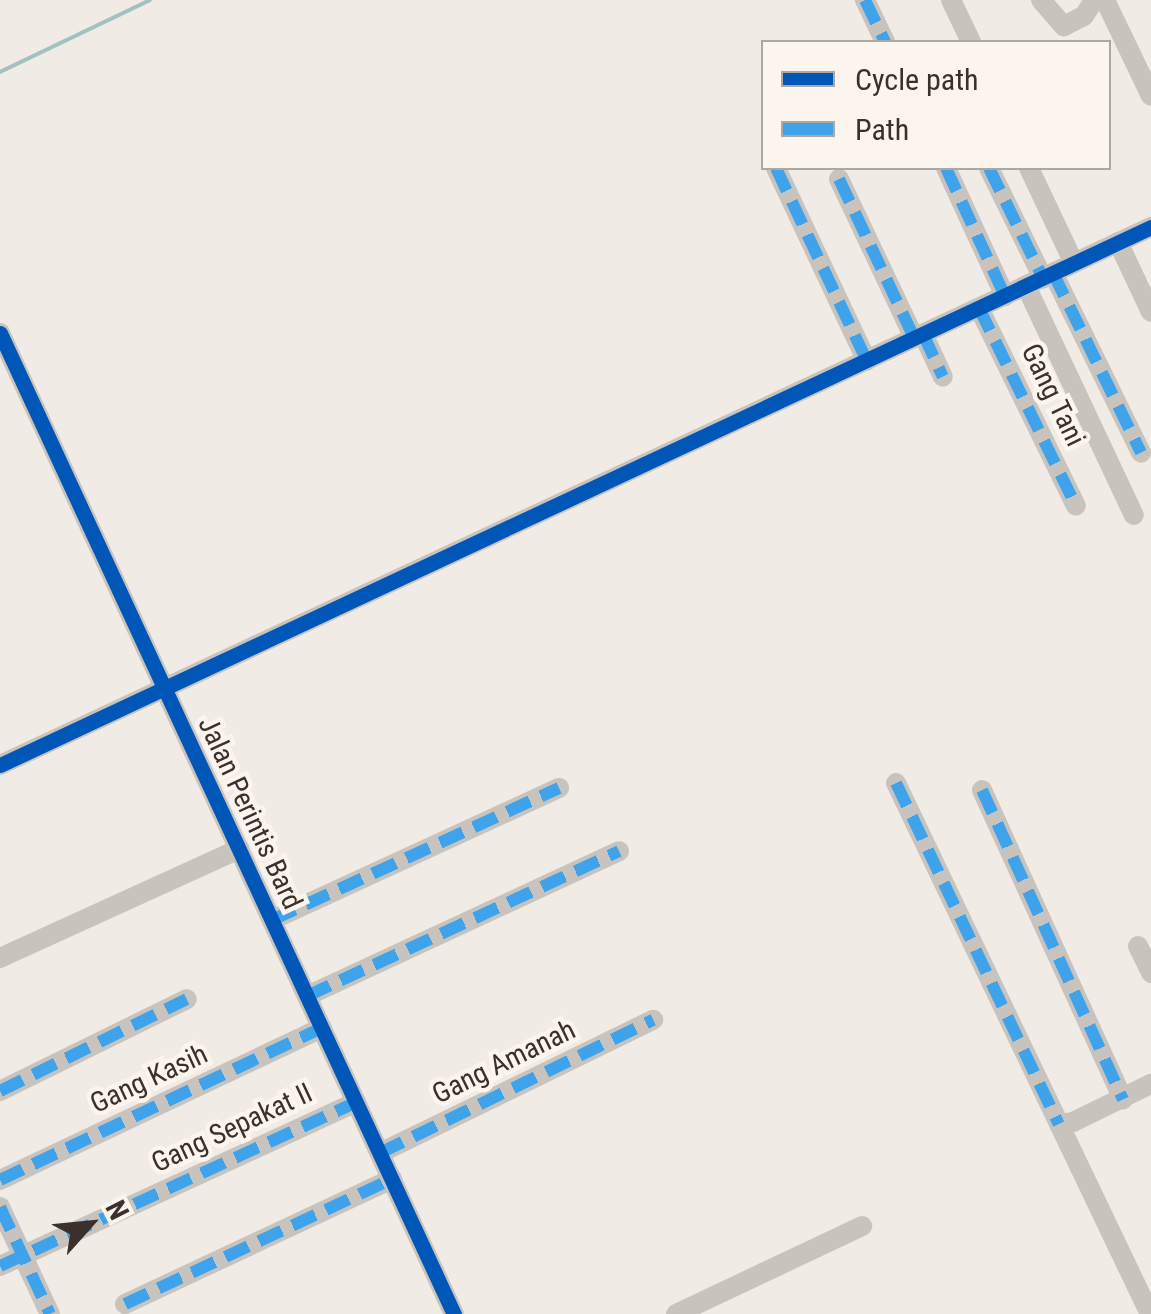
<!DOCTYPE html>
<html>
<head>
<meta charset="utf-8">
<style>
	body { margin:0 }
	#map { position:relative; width:1151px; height:1314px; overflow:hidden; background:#f0ebe5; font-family:"Roboto Condensed",sans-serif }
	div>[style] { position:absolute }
	.stream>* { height:4px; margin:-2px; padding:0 2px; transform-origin:2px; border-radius:2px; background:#a1c2c1 }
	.minor>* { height:20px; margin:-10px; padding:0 10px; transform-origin:10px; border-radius:10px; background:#c9c3be }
	.quiet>* { height:12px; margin-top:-6px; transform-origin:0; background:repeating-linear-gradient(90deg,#3fa3eb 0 25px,transparent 0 37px) }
	.cycleway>* { height:15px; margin:-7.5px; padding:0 7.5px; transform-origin:7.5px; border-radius:7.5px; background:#0057b8 }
	span { translate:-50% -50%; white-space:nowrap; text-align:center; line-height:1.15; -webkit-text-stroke:9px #fbf5ee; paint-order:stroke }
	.street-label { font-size:28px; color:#3b302b }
	.legend { position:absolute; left:761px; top:40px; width:350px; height:130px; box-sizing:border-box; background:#fbf5ee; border:2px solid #aea6a0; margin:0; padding:12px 18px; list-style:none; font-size:30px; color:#3b302b }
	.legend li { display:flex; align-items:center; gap:20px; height:50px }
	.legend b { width:50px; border:2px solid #aea6a0 }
	.north { position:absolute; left:40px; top:1174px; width:100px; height:100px; -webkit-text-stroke:8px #fbf5ee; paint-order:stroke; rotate:63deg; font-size:28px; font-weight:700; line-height:40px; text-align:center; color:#3b302b }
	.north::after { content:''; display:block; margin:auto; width:35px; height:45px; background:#3b302b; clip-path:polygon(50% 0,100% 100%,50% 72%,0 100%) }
</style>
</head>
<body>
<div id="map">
	<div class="stream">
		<i style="left:0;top:72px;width:166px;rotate:-25.6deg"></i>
	</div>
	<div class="minor">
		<i style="left:865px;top:0;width:47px;rotate:64.5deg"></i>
		<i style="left:951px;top:0;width:47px;rotate:64.5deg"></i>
		<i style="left:1041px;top:0;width:35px;rotate:49deg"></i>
		<i style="left:1064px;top:26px;width:22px;rotate:-27deg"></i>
		<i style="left:1084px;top:16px;width:19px;rotate:-58deg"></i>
		<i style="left:1105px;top:0;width:106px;rotate:64.4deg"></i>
		<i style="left:776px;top:168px;width:213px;rotate:64.8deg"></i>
		<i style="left:946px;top:168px;width:141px;rotate:65.3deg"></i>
		<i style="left:989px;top:168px;width:123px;rotate:63.9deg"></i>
		<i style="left:1029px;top:168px;width:105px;rotate:64.7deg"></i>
		<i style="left:839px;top:179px;width:176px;rotate:64.7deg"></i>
		<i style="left:1118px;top:242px;width:77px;rotate:64.8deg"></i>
		<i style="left:1053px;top:273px;width:200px;rotate:63.9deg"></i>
		<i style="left:1026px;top:286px;width:253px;rotate:64.8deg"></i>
		<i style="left:979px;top:308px;width:220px;rotate:63.9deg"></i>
		<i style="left:0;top:333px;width:1081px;rotate:65.17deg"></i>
		<i style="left:923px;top:334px;width:47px;rotate:65.1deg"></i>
		<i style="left:0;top:765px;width:1271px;rotate:-25.05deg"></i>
		<i style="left:896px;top:783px;width:589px;rotate:64.44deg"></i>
		<i style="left:982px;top:790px;width:340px;rotate:65.5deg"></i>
		<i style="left:272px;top:920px;width:316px;rotate:-24.7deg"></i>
		<i style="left:1138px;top:946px;width:30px;rotate:64deg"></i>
		<i style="left:0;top:958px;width:263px;rotate:-24.5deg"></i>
		<i style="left:307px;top:996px;width:344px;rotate:-24.9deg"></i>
		<i style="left:0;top:1091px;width:208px;rotate:-26.2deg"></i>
		<i style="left:1059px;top:1124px;width:14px;rotate:-8deg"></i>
		<i style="left:1073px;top:1122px;width:87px;rotate:-26deg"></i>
		<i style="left:380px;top:1153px;width:304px;rotate:-26deg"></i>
		<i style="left:0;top:1180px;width:356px;rotate:-25.3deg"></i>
		<i style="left:0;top:1207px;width:118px;rotate:65deg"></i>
		<i style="left:0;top:1266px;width:392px;rotate:-24.7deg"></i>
		<i style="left:125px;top:1304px;width:295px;rotate:-25.1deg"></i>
		<i style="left:676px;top:1314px;width:206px;rotate:-25.3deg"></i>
	</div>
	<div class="quiet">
		<i style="left:865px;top:0;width:47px;rotate:64.5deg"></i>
		<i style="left:776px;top:168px;width:213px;rotate:64.8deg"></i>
		<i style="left:946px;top:168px;width:141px;rotate:65.3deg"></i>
		<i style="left:989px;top:168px;width:123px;rotate:63.9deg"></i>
		<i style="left:839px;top:179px;width:176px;rotate:64.7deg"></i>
		<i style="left:1053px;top:273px;width:200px;rotate:63.9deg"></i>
		<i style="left:979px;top:308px;width:220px;rotate:63.9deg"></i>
		<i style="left:923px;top:334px;width:47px;rotate:65.1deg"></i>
		<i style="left:896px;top:783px;width:378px;rotate:64.5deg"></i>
		<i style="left:982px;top:790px;width:340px;rotate:65.5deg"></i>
		<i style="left:272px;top:920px;width:316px;rotate:-24.7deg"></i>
		<i style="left:307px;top:996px;width:344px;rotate:-24.9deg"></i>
		<i style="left:0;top:1091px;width:208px;rotate:-26.2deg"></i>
		<i style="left:380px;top:1153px;width:304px;rotate:-26deg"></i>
		<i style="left:0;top:1180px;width:356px;rotate:-25.3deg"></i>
		<i style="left:0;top:1207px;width:118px;rotate:65deg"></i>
		<i style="left:0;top:1266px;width:392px;rotate:-24.7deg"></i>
		<i style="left:125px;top:1304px;width:295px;rotate:-25.1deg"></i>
	</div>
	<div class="cycleway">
		<i style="left:0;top:333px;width:1081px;rotate:65.17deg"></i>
		<i style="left:0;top:765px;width:1271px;rotate:-25.05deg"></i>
	</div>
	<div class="street-label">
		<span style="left:1053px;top:395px;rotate:64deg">Gang Tani</span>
		<span style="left:250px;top:813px;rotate:65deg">Jalan Perintis Bard</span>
		<span style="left:504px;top:1062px;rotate:-26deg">Gang Amanah</span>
		<span style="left:149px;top:1079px;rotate:-25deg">Gang Kasih</span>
		<span style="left:232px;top:1128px;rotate:-25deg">Gang Sepakat II</span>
	</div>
	<ul class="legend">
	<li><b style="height:12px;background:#0057b8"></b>Cycle path</li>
	<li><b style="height:12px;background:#3fa3eb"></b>Path</li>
	</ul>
	<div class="north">N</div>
</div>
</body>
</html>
